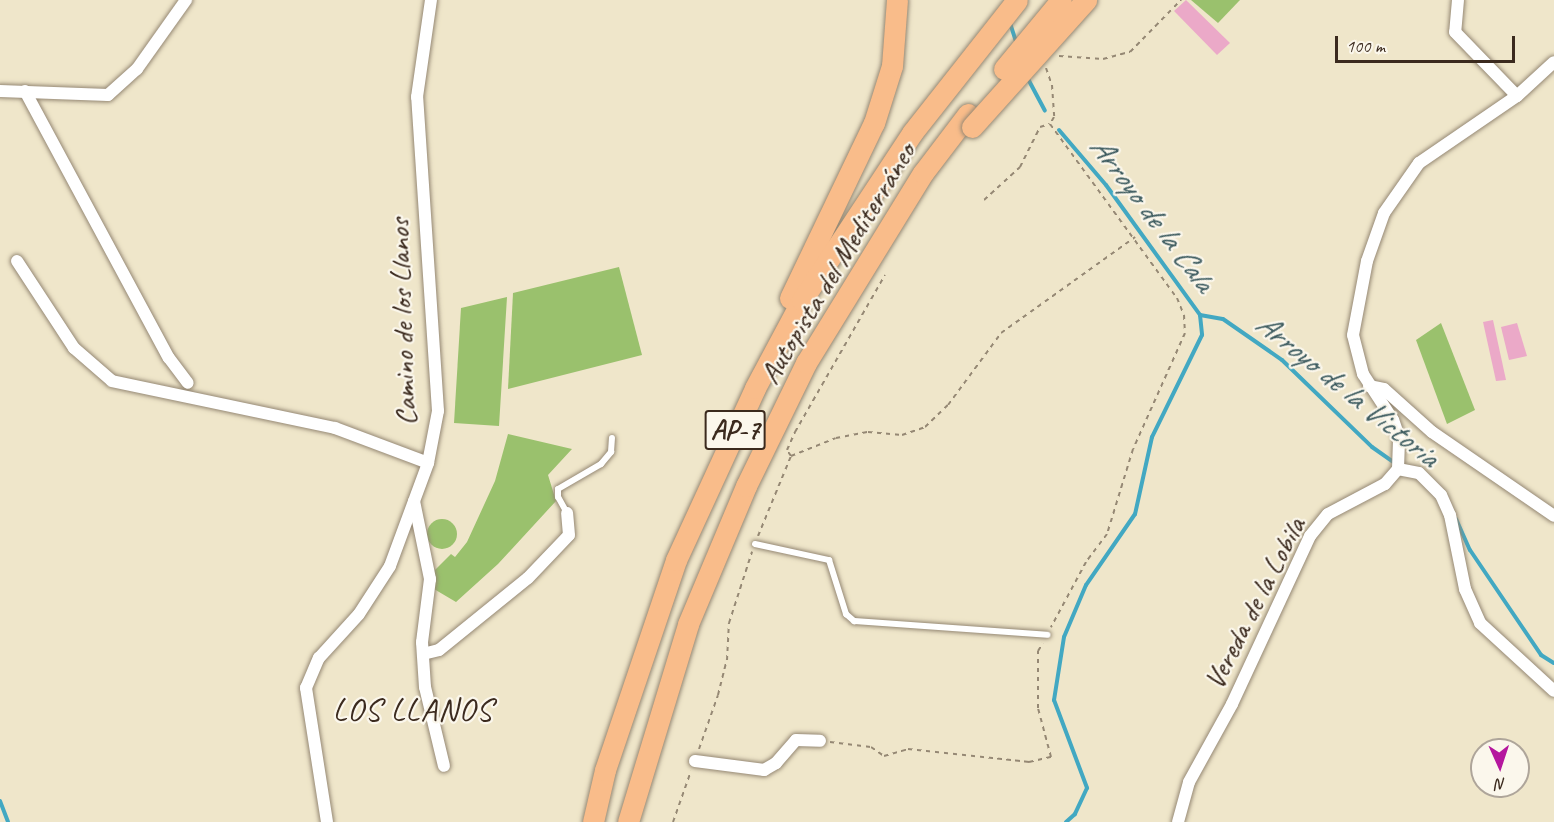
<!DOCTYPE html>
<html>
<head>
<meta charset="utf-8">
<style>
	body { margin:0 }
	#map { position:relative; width:1554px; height:822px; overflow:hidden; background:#efe6ca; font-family:Caveat,sans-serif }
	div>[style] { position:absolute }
	.green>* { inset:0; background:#9ac16d }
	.round { border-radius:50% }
	.stream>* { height:4px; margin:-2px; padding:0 2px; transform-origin:2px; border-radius:2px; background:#42a8c2 }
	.building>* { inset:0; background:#eba9c8 }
	.path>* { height:2px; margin-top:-1px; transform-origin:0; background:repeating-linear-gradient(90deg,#958874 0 4.5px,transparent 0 9px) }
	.roads { filter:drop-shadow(0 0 2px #958874) drop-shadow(0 0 2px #958874) }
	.service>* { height:6px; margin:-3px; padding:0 3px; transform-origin:3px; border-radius:3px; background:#fff }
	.minor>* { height:12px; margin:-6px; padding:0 6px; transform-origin:6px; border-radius:6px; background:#fff }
	.motorway>* { height:21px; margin:-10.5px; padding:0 10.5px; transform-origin:10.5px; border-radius:10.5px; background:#f9bc8a }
	.bridges { filter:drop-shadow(0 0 2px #958874) drop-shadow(0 0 2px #958874) }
	.motorway-bridge>* { height:21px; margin:-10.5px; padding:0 10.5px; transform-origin:10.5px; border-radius:10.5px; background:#f9bc8a }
	span { translate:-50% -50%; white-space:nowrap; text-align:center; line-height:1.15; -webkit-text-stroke:4.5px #fbf7ec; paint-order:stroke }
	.shield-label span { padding:2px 4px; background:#fbf7ec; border:2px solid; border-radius:4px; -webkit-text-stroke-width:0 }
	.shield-label { font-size:28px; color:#3b2a1e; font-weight:700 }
	.street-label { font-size:30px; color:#3b2a1e }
	.water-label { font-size:32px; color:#3e5c60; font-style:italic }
	.neighbourhood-label { font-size:32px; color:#3b2a1e; letter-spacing:1.5px }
	.north { position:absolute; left:1470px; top:738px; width:60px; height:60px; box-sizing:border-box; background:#fbf7ec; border:2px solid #aea59a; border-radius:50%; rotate:177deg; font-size:16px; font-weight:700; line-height:24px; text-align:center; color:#3b2a1e }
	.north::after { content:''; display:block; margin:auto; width:21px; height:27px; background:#b5179e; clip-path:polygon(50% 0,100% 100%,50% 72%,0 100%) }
	.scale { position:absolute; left:1335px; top:36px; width:180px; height:27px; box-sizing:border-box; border:3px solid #3b2a1e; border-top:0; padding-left:8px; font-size:18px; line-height:21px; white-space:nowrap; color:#3b2a1e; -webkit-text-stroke:4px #fbf7ec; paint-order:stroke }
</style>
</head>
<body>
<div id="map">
	<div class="green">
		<i style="clip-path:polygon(1191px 0,1240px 0,1218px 23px)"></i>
		<i style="clip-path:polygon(619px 267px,642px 355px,508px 389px,513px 293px)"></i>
		<i style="clip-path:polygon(507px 297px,499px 426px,454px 423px,461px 308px)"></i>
		<i style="clip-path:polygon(1441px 323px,1475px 410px,1447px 424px,1416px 340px)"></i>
		<i style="clip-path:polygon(508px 434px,572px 449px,548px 475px,556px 501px,498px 564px,456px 602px,434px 589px,434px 571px,451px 554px,455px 557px,467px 542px,495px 481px)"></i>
		<i class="round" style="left:427px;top:519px;width:30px;height:30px"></i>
	</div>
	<div class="stream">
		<i style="left:1009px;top:20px;width:22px;rotate:72deg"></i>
		<i style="left:1027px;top:77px;width:38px;rotate:62deg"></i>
		<i style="left:1059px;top:130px;width:72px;rotate:49.5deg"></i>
		<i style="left:1106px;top:185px;width:160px;rotate:54.1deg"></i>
		<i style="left:1200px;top:315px;width:20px;rotate:84deg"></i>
		<i style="left:1202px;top:335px;width:114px;rotate:116.1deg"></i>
		<i style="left:1152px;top:437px;width:79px;rotate:102.4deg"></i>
		<i style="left:1135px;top:514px;width:86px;rotate:124.6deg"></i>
		<i style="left:1086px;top:585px;width:56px;rotate:112.9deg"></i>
		<i style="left:1064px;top:637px;width:64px;rotate:99deg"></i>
		<i style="left:1054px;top:700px;width:94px;rotate:69.4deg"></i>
		<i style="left:1087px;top:788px;width:29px;rotate:115deg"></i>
		<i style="left:1075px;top:814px;width:12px;rotate:138deg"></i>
		<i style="left:1200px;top:315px;width:23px;rotate:10deg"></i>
		<i style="left:1223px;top:319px;width:72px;rotate:34.8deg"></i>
		<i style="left:1282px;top:360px;width:125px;rotate:44deg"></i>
		<i style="left:1372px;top:447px;width:28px;rotate:35deg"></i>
		<i style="left:1456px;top:519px;width:34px;rotate:66deg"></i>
		<i style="left:1470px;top:550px;width:127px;rotate:55.9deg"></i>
		<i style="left:1541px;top:655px;width:15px;rotate:32deg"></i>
		<i style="left:0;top:801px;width:22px;rotate:69deg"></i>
	</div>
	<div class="building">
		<i style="clip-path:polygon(1186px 0,1230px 43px,1217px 55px,1174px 11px)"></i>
		<i style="clip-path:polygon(1493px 320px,1506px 380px,1496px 381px,1483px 322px)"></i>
		<i style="clip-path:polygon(1517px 323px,1527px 356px,1509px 360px,1501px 327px)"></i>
	</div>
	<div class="path">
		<i style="left:1059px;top:56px;width:44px;rotate:3.9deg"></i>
		<i style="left:1103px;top:59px;width:28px;rotate:-15deg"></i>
		<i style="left:1130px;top:52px;width:73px;rotate:-45.6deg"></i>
		<i style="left:1046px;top:68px;width:18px;rotate:71deg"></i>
		<i style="left:1052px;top:85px;width:32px;rotate:86deg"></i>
		<i style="left:1054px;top:117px;width:8px;rotate:120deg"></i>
		<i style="left:1050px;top:124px;width:215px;rotate:53.9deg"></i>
		<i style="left:1177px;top:298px;width:18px;rotate:68deg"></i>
		<i style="left:1184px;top:315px;width:18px;rotate:87deg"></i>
		<i style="left:1185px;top:333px;width:127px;rotate:114.1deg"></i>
		<i style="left:1133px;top:449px;width:89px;rotate:107deg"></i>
		<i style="left:1107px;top:534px;width:35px;rotate:127deg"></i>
		<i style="left:1086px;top:562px;width:74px;rotate:118.3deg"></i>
		<i style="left:984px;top:200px;width:49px;rotate:-42.5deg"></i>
		<i style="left:1020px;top:167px;width:45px;rotate:-63.4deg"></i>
		<i style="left:1040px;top:127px;width:10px;rotate:-17deg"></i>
		<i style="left:791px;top:456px;width:7px;rotate:-124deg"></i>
		<i style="left:787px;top:450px;width:20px;rotate:-66deg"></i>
		<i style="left:795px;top:432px;width:181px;rotate:-60.2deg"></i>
		<i style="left:758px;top:536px;width:87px;rotate:-67.6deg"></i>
		<i style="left:791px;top:456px;width:48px;rotate:-21.8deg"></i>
		<i style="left:836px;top:438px;width:33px;rotate:-11deg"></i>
		<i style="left:868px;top:432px;width:34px;rotate:5deg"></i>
		<i style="left:902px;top:435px;width:24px;rotate:-19deg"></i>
		<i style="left:925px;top:427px;width:32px;rotate:-44deg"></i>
		<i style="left:948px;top:405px;width:89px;rotate:-53.6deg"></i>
		<i style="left:1001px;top:333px;width:165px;rotate:-35.6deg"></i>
		<i style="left:830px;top:742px;width:41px;rotate:7deg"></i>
		<i style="left:871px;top:747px;width:16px;rotate:35deg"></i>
		<i style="left:884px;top:756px;width:25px;rotate:-16deg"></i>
		<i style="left:908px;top:749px;width:122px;rotate:6.1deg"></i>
		<i style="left:1029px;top:762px;width:23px;rotate:-13deg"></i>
		<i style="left:1051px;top:757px;width:51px;rotate:-104.9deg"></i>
		<i style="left:1038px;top:708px;width:57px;rotate:-90deg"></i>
		<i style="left:1038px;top:651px;width:9px;rotate:-58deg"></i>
		<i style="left:699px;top:749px;width:57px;rotate:-70.6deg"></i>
		<i style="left:718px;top:695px;width:36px;rotate:-76deg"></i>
		<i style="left:727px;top:660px;width:37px;rotate:-87deg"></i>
		<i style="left:729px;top:623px;width:75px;rotate:-72.1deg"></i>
		<i style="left:673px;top:822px;width:54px;rotate:-70.6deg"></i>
	</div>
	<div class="roads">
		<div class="service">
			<i style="left:567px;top:513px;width:18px;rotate:-119deg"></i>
			<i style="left:558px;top:497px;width:8px;rotate:-90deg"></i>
			<i style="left:558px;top:489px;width:50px;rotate:-30.2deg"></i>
			<i style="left:601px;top:464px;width:16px;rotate:-50deg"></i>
			<i style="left:611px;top:452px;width:14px;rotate:-86deg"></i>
			<i style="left:755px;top:544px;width:76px;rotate:12.2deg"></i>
			<i style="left:829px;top:560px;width:57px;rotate:72.5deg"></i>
			<i style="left:846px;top:614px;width:11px;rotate:41deg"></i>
			<i style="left:854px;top:621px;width:194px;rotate:4.1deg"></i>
		</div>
		<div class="minor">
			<i style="left:1458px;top:0;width:32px;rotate:95deg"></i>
			<i style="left:1455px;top:32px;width:89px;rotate:45.9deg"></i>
			<i style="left:0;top:91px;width:108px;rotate:2.1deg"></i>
			<i style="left:108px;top:95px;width:39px;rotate:-42deg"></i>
			<i style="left:137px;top:69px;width:85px;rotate:-54.6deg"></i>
			<i style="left:25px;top:91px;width:303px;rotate:61.7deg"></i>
			<i style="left:169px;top:358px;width:31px;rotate:53deg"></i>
			<i style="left:17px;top:261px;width:104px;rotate:56.8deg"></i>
			<i style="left:74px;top:348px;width:50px;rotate:41deg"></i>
			<i style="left:112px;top:381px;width:228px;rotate:11.9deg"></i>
			<i style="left:335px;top:428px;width:99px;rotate:20.6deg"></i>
			<i style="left:1369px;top:386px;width:15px;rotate:11deg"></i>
			<i style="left:1384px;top:389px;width:64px;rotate:41.9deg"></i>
			<i style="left:1432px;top:432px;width:148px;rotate:34.5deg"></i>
			<i style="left:1398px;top:469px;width:21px;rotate:11deg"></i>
			<i style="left:1419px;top:473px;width:31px;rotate:45deg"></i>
			<i style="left:1441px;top:495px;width:22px;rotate:66deg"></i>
			<i style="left:1450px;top:515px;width:76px;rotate:78.5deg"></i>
			<i style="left:1465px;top:589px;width:37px;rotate:66deg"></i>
			<i style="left:1480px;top:623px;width:100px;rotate:42.6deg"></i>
			<i style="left:414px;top:501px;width:80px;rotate:78.4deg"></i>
			<i style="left:430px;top:579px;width:64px;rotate:97.2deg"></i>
			<i style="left:422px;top:642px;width:45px;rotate:86.2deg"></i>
			<i style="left:425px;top:687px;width:81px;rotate:76.5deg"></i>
			<i style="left:423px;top:654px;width:16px;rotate:-14deg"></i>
			<i style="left:439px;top:650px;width:114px;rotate:-39deg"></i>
			<i style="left:528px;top:578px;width:59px;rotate:-46.4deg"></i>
			<i style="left:569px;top:535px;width:22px;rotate:-95deg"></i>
			<i style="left:695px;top:761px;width:70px;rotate:7.4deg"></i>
			<i style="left:764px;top:770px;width:14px;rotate:-30deg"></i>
			<i style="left:776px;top:763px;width:30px;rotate:-49deg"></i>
			<i style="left:796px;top:740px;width:24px;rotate:2deg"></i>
			<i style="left:327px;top:822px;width:136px;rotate:-98.9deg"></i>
			<i style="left:306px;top:688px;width:33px;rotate:-67deg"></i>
			<i style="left:319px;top:658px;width:59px;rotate:-47.7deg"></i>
			<i style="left:359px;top:614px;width:57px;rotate:-57.1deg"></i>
			<i style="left:390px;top:566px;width:110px;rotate:-69.7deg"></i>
			<i style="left:428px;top:463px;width:53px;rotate:-79.1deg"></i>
			<i style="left:438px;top:411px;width:315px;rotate:-93.8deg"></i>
			<i style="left:417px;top:97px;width:98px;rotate:-81.8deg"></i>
			<i style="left:1178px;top:822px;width:41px;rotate:-74.6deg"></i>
			<i style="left:1189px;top:782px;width:89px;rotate:-61.1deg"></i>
			<i style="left:1232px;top:704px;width:185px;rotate:-65.1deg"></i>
			<i style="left:1310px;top:536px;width:28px;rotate:-51deg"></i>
			<i style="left:1328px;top:514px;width:64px;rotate:-27.8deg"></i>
			<i style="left:1385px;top:484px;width:20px;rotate:-49deg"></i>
			<i style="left:1398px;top:469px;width:32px;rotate:-88deg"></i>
			<i style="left:1399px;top:437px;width:18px;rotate:-109deg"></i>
			<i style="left:1393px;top:420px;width:55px;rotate:-123.1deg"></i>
			<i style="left:1363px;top:374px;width:40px;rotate:-104.4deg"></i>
			<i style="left:1353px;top:335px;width:75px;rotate:-79.3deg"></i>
			<i style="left:1367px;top:261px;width:51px;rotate:-70.5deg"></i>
			<i style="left:1384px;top:213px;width:61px;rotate:-55deg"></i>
			<i style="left:1419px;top:163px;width:119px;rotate:-34.4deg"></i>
			<i style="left:1517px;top:96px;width:50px;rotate:-42.6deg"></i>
		</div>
		<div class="motorway">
			<i style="left:790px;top:298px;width:194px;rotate:-64.4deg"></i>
			<i style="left:874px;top:123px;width:60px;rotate:-72.5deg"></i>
			<i style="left:892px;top:66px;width:66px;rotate:-85.7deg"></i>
			<i style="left:593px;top:822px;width:53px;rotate:-77deg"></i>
			<i style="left:605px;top:770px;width:222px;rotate:-71.3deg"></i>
			<i style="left:676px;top:560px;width:189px;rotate:-65.3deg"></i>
			<i style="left:755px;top:388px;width:100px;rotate:-61.9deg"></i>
			<i style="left:802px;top:300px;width:200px;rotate:-56.6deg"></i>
			<i style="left:912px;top:133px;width:169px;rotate:-51.7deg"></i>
			<i style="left:628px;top:822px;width:207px;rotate:-73.1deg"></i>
			<i style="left:688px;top:624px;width:150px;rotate:-67.2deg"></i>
			<i style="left:746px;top:486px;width:137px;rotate:-64deg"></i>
			<i style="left:806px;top:363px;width:223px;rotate:-58.4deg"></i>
			<i style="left:923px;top:173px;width:74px;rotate:-52.7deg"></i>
		</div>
	</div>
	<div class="bridges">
		<div class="motorway-bridge">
			<i style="left:1004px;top:69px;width:89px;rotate:-50.4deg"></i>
			<i style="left:972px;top:127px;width:171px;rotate:-48.1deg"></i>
		</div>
	</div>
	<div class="shield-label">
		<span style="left:735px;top:430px">AP-7</span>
	</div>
	<div class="street-label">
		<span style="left:837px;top:263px;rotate:-59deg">Autopista del Mediterráneo</span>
		<span style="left:402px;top:322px;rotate:-92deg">Camino de los Llanos</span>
		<span style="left:1254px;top:603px;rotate:-63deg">Vereda de la Lobila</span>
	</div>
	<div class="water-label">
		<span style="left:1152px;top:214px;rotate:53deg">Arroyo de la Cala</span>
		<span style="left:1347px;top:390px;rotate:39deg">Arroyo de la Victoria</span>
	</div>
	<div class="neighbourhood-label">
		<span style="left:413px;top:710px">LOS LLANOS</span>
	</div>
	<div class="north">N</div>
	<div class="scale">100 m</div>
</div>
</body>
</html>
